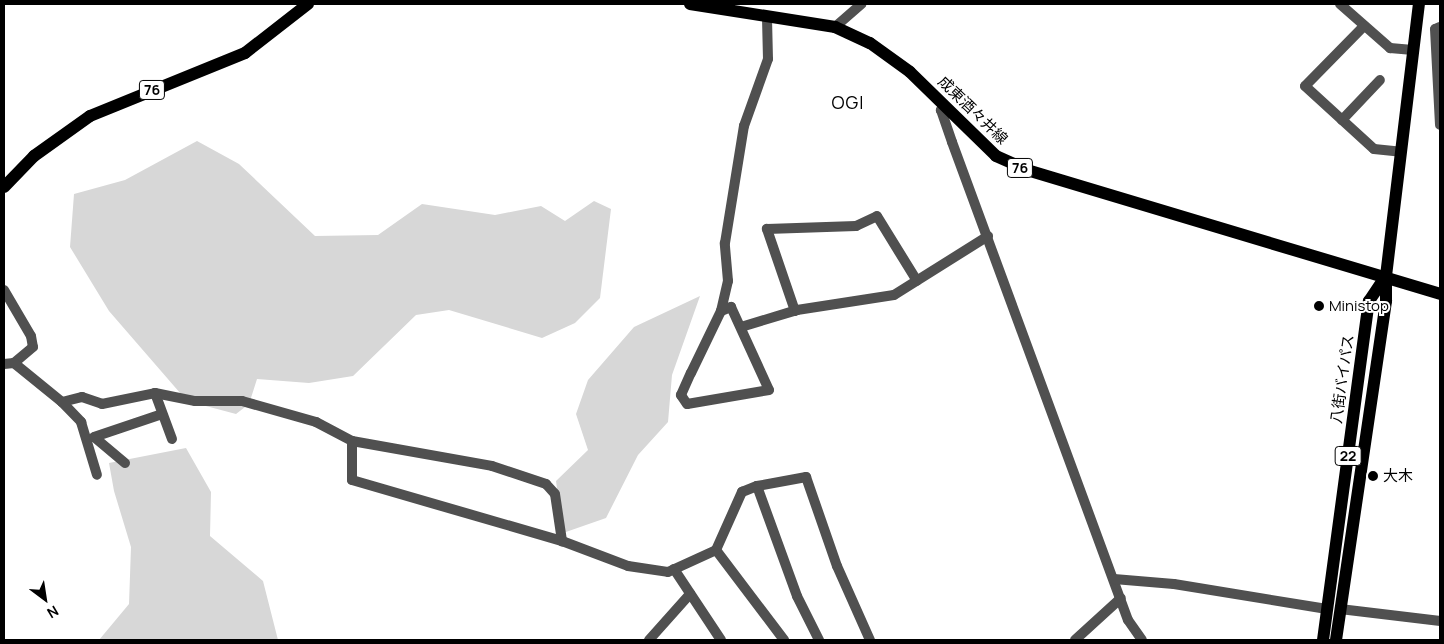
<!DOCTYPE html>
<html>
<head>
<meta charset="utf-8">
<style>
	body { margin:0 }
	#map { position:relative; width:1444px; height:644px; overflow:hidden; background:#fff; font-family:Manrope,"Noto Sans JP",sans-serif }
	div>[style] { position:absolute }
	.green>* { inset:0; background:#d7d7d7 }
	.street>* { height:10px; margin:-5px; padding:0 5px; transform-origin:5px; border-radius:5px; background:#505050 }
	.primary>* { height:12px; margin:-6px; padding:0 6px; transform-origin:6px; border-radius:6px; background:#000 }
	.dots>* { width:14px; height:14px; translate:-50% -50%; box-sizing:border-box; border:2px solid #fff; border-radius:50% }
	span { translate:-50% -50%; white-space:nowrap; text-align:center; line-height:1.15; -webkit-text-stroke:4px #fff; paint-order:stroke }
	.shield-label span { padding:1px 4px; background:#fff; border:1px solid; border-radius:4px; -webkit-text-stroke-width:0 }
	.shield-label { font-size:14px; color:#000; font-weight:700 }
	.street-label { font-size:15px; color:#000 }
	.poi-label { font-size:15px; color:#000 }
	.left { translate:0 -50%; text-align:left }
	.quarter-label { font-size:18px; color:#000; letter-spacing:1px }
	.frame { position:absolute; inset:0; border:5px solid #000; pointer-events:none }
	.north { position:absolute; left:20px; top:574px; width:50px; height:50px; -webkit-text-stroke:4px #fff; paint-order:stroke; rotate:149deg; font-size:14px; font-weight:700; line-height:20px; text-align:center; color:#000 }
	.north::after { content:''; display:block; margin:auto; width:18px; height:22px; background:#000; clip-path:polygon(50% 0,100% 100%,50% 72%,0 100%) }
</style>
</head>
<body>
<div id="map">
	<div class="green">
		<i style="clip-path:polygon(197px 141px,239px 164px,315px 236px,378px 235px,422px 204px,495px 215px,541px 206px,565px 221px,594px 201px,611px 209px,600px 298px,575px 323px,542px 338px,449px 310px,416px 315px,353px 376px,309px 383px,257px 379px,249px 404px,236px 414px,187px 401px,109px 311px,70px 247px,74px 194px,125px 180px)"></i>
		<i style="clip-path:polygon(700px 296px,672px 375px,668px 422px,638px 455px,606px 518px,563px 533px,556px 481px,588px 450px,576px 414px,588px 380px,634px 327px)"></i>
		<i style="clip-path:polygon(186px 448px,211px 492px,210px 536px,263px 581px,278px 640px,99px 640px,129px 604px,131px 547px,114px 491px,109px 463px)"></i>
	</div>
	<div class="street">
		<i style="left:1340px;top:4px;width:67px;rotate:41.3deg"></i>
		<i style="left:1390px;top:48px;width:23px;rotate:5deg"></i>
		<i style="left:1364px;top:26px;width:84px;rotate:134.5deg"></i>
		<i style="left:1305px;top:86px;width:93px;rotate:42.4deg"></i>
		<i style="left:1374px;top:149px;width:27px;rotate:6deg"></i>
		<i style="left:835px;top:27px;width:35px;rotate:-41deg"></i>
		<i style="left:1440px;top:27px;width:5px;rotate:158deg"></i>
		<i style="left:1435px;top:29px;width:96px;rotate:87deg"></i>
		<i style="left:945px;top:106px;width:6px;rotate:135deg"></i>
		<i style="left:941px;top:110px;width:34px;rotate:71deg"></i>
		<i style="left:952px;top:142px;width:509px;rotate:69.79deg"></i>
		<i style="left:1128px;top:620px;width:24px;rotate:55deg"></i>
		<i style="left:1342px;top:120px;width:55px;rotate:-46.5deg"></i>
		<i style="left:4px;top:290px;width:53px;rotate:59.6deg"></i>
		<i style="left:31px;top:336px;width:11px;rotate:80deg"></i>
		<i style="left:33px;top:347px;width:25px;rotate:140deg"></i>
		<i style="left:731px;top:307px;width:91px;rotate:65.4deg"></i>
		<i style="left:769px;top:390px;width:83px;rotate:170.3deg"></i>
		<i style="left:687px;top:404px;width:11px;rotate:-124deg"></i>
		<i style="left:681px;top:395px;width:24px;rotate:-66deg"></i>
		<i style="left:691px;top:373px;width:69px;rotate:-64.2deg"></i>
		<i style="left:721px;top:311px;width:11px;rotate:-22deg"></i>
		<i style="left:721px;top:311px;width:31px;rotate:-77deg"></i>
		<i style="left:728px;top:281px;width:38px;rotate:-95deg"></i>
		<i style="left:725px;top:243px;width:119px;rotate:-80.8deg"></i>
		<i style="left:744px;top:126px;width:71px;rotate:-70.3deg"></i>
		<i style="left:768px;top:59px;width:42px;rotate:-91.4deg"></i>
		<i style="left:795px;top:311px;width:87px;rotate:-108.9deg"></i>
		<i style="left:767px;top:229px;width:89px;rotate:-1.9deg"></i>
		<i style="left:856px;top:226px;width:23px;rotate:-25deg"></i>
		<i style="left:877px;top:216px;width:76px;rotate:58.4deg"></i>
		<i style="left:741px;top:327px;width:59px;rotate:-16.9deg"></i>
		<i style="left:797px;top:310px;width:98px;rotate:-8.8deg"></i>
		<i style="left:894px;top:295px;width:111px;rotate:-32.1deg"></i>
		<i style="left:4px;top:364px;width:10px;rotate:-6deg"></i>
		<i style="left:14px;top:363px;width:62px;rotate:39.1deg"></i>
		<i style="left:62px;top:402px;width:21px;rotate:-14deg"></i>
		<i style="left:82px;top:397px;width:21px;rotate:19deg"></i>
		<i style="left:102px;top:404px;width:54px;rotate:-11.7deg"></i>
		<i style="left:155px;top:393px;width:41px;rotate:11.3deg"></i>
		<i style="left:195px;top:401px;width:47px"></i>
		<i style="left:242px;top:401px;width:77px;rotate:15.8deg"></i>
		<i style="left:316px;top:422px;width:41px;rotate:27.8deg"></i>
		<i style="left:352px;top:441px;width:142px;rotate:10.1deg"></i>
		<i style="left:492px;top:466px;width:57px;rotate:18.4deg"></i>
		<i style="left:546px;top:484px;width:13px;rotate:48deg"></i>
		<i style="left:555px;top:494px;width:48px;rotate:81.5deg"></i>
		<i style="left:155px;top:393px;width:49px;rotate:69.7deg"></i>
		<i style="left:62px;top:402px;width:28px;rotate:46deg"></i>
		<i style="left:81px;top:422px;width:55px;rotate:73.2deg"></i>
		<i style="left:352px;top:441px;width:39px;rotate:90deg"></i>
		<i style="left:352px;top:480px;width:219px;rotate:16.2deg"></i>
		<i style="left:562px;top:541px;width:71px;rotate:20.7deg"></i>
		<i style="left:628px;top:566px;width:40px;rotate:8.5deg"></i>
		<i style="left:668px;top:572px;width:53px;rotate:-24.6deg"></i>
		<i style="left:716px;top:550px;width:113px;rotate:52.9deg"></i>
		<i style="left:125px;top:463px;width:40px;rotate:-140deg"></i>
		<i style="left:94px;top:437px;width:72px;rotate:-18.7deg"></i>
		<i style="left:716px;top:550px;width:64px;rotate:-65.9deg"></i>
		<i style="left:742px;top:492px;width:16px;rotate:-22deg"></i>
		<i style="left:674px;top:569px;width:85px;rotate:56.5deg"></i>
		<i style="left:1114px;top:579px;width:60px;rotate:4.8deg"></i>
		<i style="left:1174px;top:584px;width:155px;rotate:9.3deg"></i>
		<i style="left:1340px;top:609px;width:101px;rotate:6.8deg"></i>
		<i style="left:649px;top:640px;width:62px;rotate:-48.3deg"></i>
		<i style="left:819px;top:640px;width:49px;rotate:-116.6deg"></i>
		<i style="left:797px;top:596px;width:117px;rotate:-110deg"></i>
		<i style="left:757px;top:486px;width:50px;rotate:-10.4deg"></i>
		<i style="left:806px;top:477px;width:94px;rotate:70.8deg"></i>
		<i style="left:837px;top:566px;width:81px;rotate:66deg"></i>
		<i style="left:1075px;top:640px;width:62px;rotate:-42.4deg"></i>
	</div>
	<div class="primary">
		<i style="left:690px;top:4px;width:147px;rotate:9deg"></i>
		<i style="left:835px;top:27px;width:38px;rotate:25deg"></i>
		<i style="left:870px;top:43px;width:49px;rotate:35.9deg"></i>
		<i style="left:910px;top:72px;width:120px;rotate:44.3deg"></i>
		<i style="left:996px;top:156px;width:34px;rotate:24deg"></i>
		<i style="left:1027px;top:170px;width:431px;rotate:16.7deg"></i>
		<i style="left:4px;top:187px;width:43px;rotate:-45.9deg"></i>
		<i style="left:34px;top:156px;width:69px;rotate:-35.5deg"></i>
		<i style="left:90px;top:116px;width:167px;rotate:-22.1deg"></i>
		<i style="left:245px;top:53px;width:80px;rotate:-37.9deg"></i>
		<i style="left:1323px;top:640px;width:342px;rotate:-82.3deg"></i>
		<i style="left:1369px;top:301px;width:30px;rotate:-56deg"></i>
		<i style="left:1336px;top:640px;width:343px;rotate:-81.6deg"></i>
		<i style="left:1386px;top:301px;width:25px;rotate:-90deg"></i>
		<i style="left:1386px;top:276px;width:274px;rotate:-83.1deg"></i>
	</div>
	<div class="dots">
		<i style="left:1319px;top:306px;background:#000"></i>
		<i style="left:1373px;top:476px;background:#000"></i>
	</div>
	<div class="shield-label">
		<span style="left:152px;top:90px">76</span>
		<span style="left:1020px;top:168px">76</span>
		<span style="left:1348px;top:456px">22</span>
	</div>
	<div class="street-label">
		<span style="left:973px;top:110px;rotate:44deg">成東酒々井線</span>
		<span style="left:1342px;top:379px;rotate:-82deg">八街バイパス</span>
	</div>
	<div class="poi-label">
		<span class="left" style="left:1329px;top:306px">Ministop</span>
		<span class="left" style="left:1383px;top:476px">大木</span>
	</div>
	<div class="quarter-label">
		<span style="left:848px;top:102px">OGI</span>
	</div>
	<div class="frame"></div>
	<div class="north">N</div>
</div>
</body>
</html>
